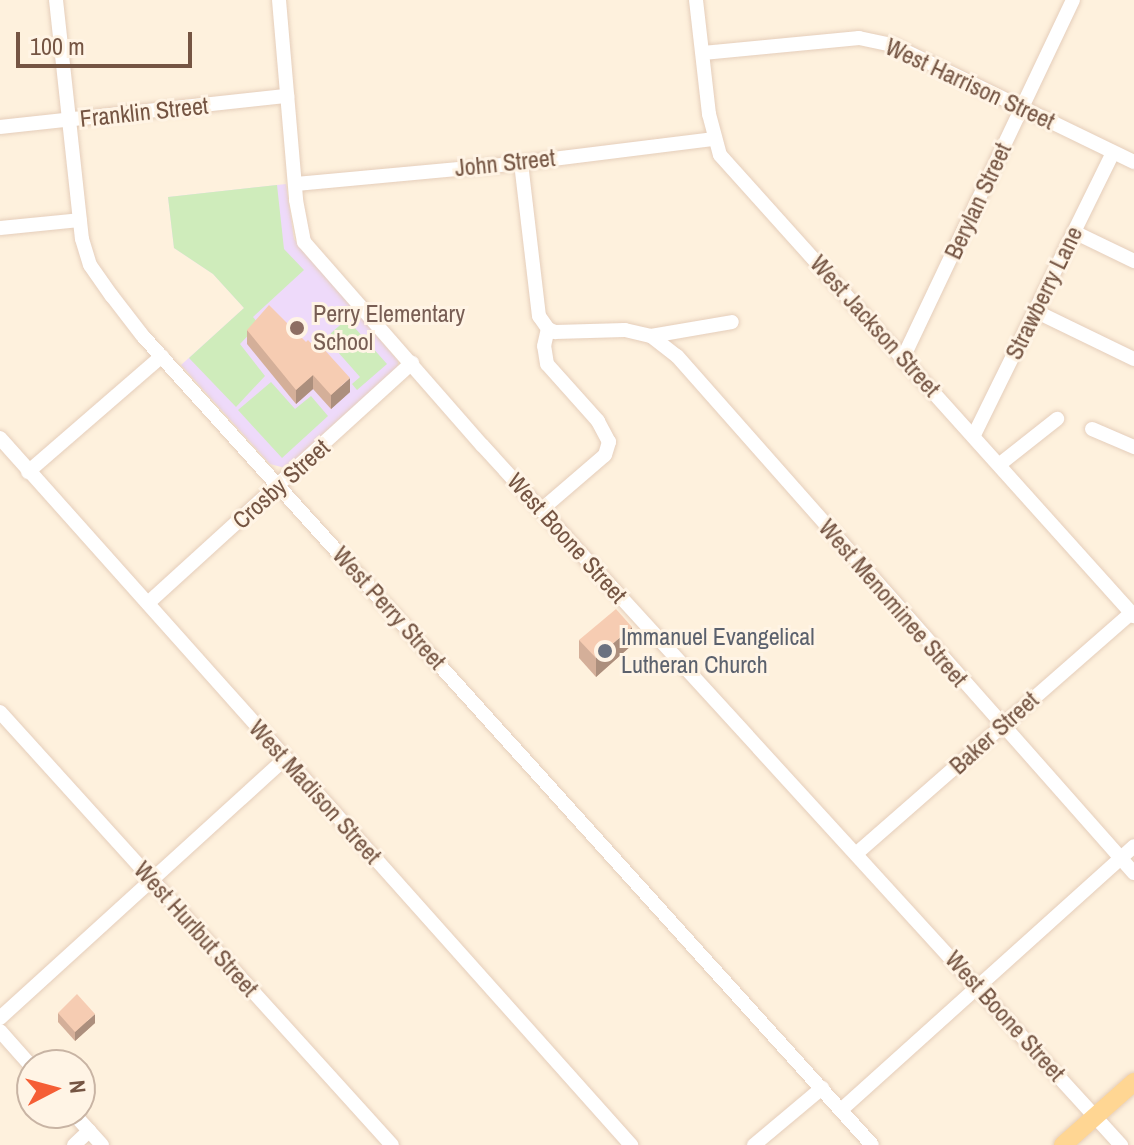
<!DOCTYPE html>
<html>
<head>
<meta charset="utf-8">
<style>
	body { margin:0 }
	#map { position:relative; width:1134px; height:1145px; overflow:hidden; background:#fef1dd; font-family:"Archivo Narrow",sans-serif }
	div>[style] { position:absolute }
	.education>* { inset:0; background:#eedafa }
	.green>* { inset:0; background:#cfecbb }
	.roads { filter:drop-shadow(0 0 2px #e5cebb) drop-shadow(0 0 2px #e5cebb) }
	.minor>* { height:14px; margin:-7px; padding:0 7px; transform-origin:7px; border-radius:7px; background:#fff }
	.major>* { height:18px; margin:-9px; padding:0 9px; transform-origin:9px; border-radius:9px; background:#ffd693 }
	.wall>* { inset:0; background:#d4af99 }
	.shaded-wall>* { inset:0; background:#ac8f7d }
	.building>* { inset:0; background:#f6ccb2 }
	.dots>* { width:22px; height:22px; translate:-50% -50%; box-sizing:border-box; border:4px solid #fff4e5; border-radius:50% }
	span { translate:-50% -50%; white-space:nowrap; text-align:center; line-height:1.15; -webkit-text-stroke:6px #fff4e5; paint-order:stroke }
	.street-label { font-size:24px; color:#755543 }
	.education-label { font-size:24px; color:#785e54 }
	.left { translate:0 -50%; text-align:left }
	.worship-label { font-size:24px; color:#5b616d }
	.north { position:absolute; left:16px; top:1049px; width:80px; height:80px; box-sizing:border-box; background:#fff4e5; border:2px solid #c8b4a4; border-radius:50%; rotate:84deg; font-size:22px; font-weight:700; line-height:32px; text-align:center; color:#755543 }
	.north::after { content:''; display:block; margin:auto; width:28px; height:36px; background:#f55e35; clip-path:polygon(50% 0,100% 100%,50% 72%,0 100%) }
	.scale { position:absolute; left:16px; top:32px; width:176px; height:36px; box-sizing:border-box; border:4px solid #755543; border-top:0; padding-left:10px; font-size:24px; line-height:28px; white-space:nowrap; color:#755543; -webkit-text-stroke:6px #fff4e5; paint-order:stroke }
</style>
</head>
<body>
<div id="map">
	<div class="education">
		<i style="clip-path:polygon(286px 184px,294px 239px,398px 361px,398px 366px,285px 468px,270px 464px,181px 365px,244px 308px,213px 274px,174px 248px,168px 197px)"></i>
	</div>
	<div class="green">
		<i style="clip-path:polygon(277px 185px,284px 249px,304px 270px,253px 317px,259px 324px,240px 344px,265px 376px,236px 407px,189px 358px,244px 308px,213px 274px,174px 248px,168px 197px)"></i>
		<i style="clip-path:polygon(347px 319px,387px 364px,357px 390px,352px 384px,360px 377px,329px 342px,331px 333px)"></i>
		<i style="clip-path:polygon(271px 382px,295px 409px,311px 396px,328px 416px,282px 458px,238px 410px)"></i>
	</div>
	<div class="roads">
		<div class="minor">
			<i style="left:56px;top:0;width:240px;rotate:83.8deg"></i>
			<i style="left:82px;top:239px;width:27px;rotate:73deg"></i>
			<i style="left:90px;top:265px;width:38px;rotate:55deg"></i>
			<i style="left:112px;top:296px;width:49px;rotate:52.4deg"></i>
			<i style="left:142px;top:335px;width:1090px;rotate:47.97deg"></i>
			<i style="left:279px;top:0;width:201px;rotate:85.1deg"></i>
			<i style="left:296px;top:200px;width:43px;rotate:79.2deg"></i>
			<i style="left:304px;top:242px;width:270px;rotate:48.8deg"></i>
			<i style="left:482px;top:445px;width:948px;rotate:47.61deg"></i>
			<i style="left:696px;top:0;width:115px;rotate:83.5deg"></i>
			<i style="left:709px;top:114px;width:42px;rotate:75deg"></i>
			<i style="left:720px;top:155px;width:620px;rotate:48.07deg"></i>
			<i style="left:703px;top:53px;width:157px;rotate:-5.5deg"></i>
			<i style="left:859px;top:38px;width:35px;rotate:12deg"></i>
			<i style="left:893px;top:45px;width:268px;rotate:25.9deg"></i>
			<i style="left:0;top:127px;width:289px;rotate:-6.2deg"></i>
			<i style="left:521px;top:163px;width:154px;rotate:83.3deg"></i>
			<i style="left:539px;top:316px;width:16px;rotate:55deg"></i>
			<i style="left:296px;top:184px;width:226px;rotate:-5.3deg"></i>
			<i style="left:521px;top:163px;width:193px;rotate:-7.1deg"></i>
			<i style="left:0;top:228px;width:80px;rotate:-5.7deg"></i>
			<i style="left:1074px;top:232px;width:67px;rotate:25.8deg"></i>
			<i style="left:1035px;top:311px;width:110px;rotate:25.9deg"></i>
			<i style="left:548px;top:329px;width:8px;rotate:23deg"></i>
			<i style="left:555px;top:332px;width:70px;rotate:-1.6deg"></i>
			<i style="left:625px;top:330px;width:27px;rotate:13deg"></i>
			<i style="left:651px;top:336px;width:82px;rotate:-9.8deg"></i>
			<i style="left:651px;top:336px;width:33px;rotate:38deg"></i>
			<i style="left:677px;top:356px;width:690px;rotate:48.53deg"></i>
			<i style="left:903px;top:358px;width:396px;rotate:-64.6deg"></i>
			<i style="left:1092px;top:429px;width:46px;rotate:23.2deg"></i>
			<i style="left:974px;top:435px;width:315px;rotate:-63.8deg"></i>
			<i style="left:0;top:438px;width:948px;rotate:48.25deg"></i>
			<i style="left:1000px;top:464px;width:73px;rotate:-38.3deg"></i>
			<i style="left:28px;top:472px;width:177px;rotate:-40.9deg"></i>
			<i style="left:541px;top:510px;width:84px;rotate:-40.7deg"></i>
			<i style="left:605px;top:455px;width:14px;rotate:-73deg"></i>
			<i style="left:609px;top:442px;width:24px;rotate:-118deg"></i>
			<i style="left:598px;top:421px;width:76px;rotate:-131.8deg"></i>
			<i style="left:547px;top:364px;width:18px;rotate:-99deg"></i>
			<i style="left:544px;top:346px;width:17px;rotate:-77deg"></i>
			<i style="left:148px;top:603px;width:357px;rotate:-42.3deg"></i>
			<i style="left:0;top:712px;width:584px;rotate:47.85deg"></i>
			<i style="left:857px;top:853px;width:364px;rotate:-41.2deg"></i>
			<i style="left:0;top:1018px;width:385px;rotate:-42.3deg"></i>
			<i style="left:0;top:1031px;width:48px;rotate:48.4deg"></i>
			<i style="left:841px;top:1110px;width:394px;rotate:-42deg"></i>
			<i style="left:73px;top:1113px;width:43px;rotate:47.8deg"></i>
			<i style="left:74px;top:1145px;width:21px;rotate:-43deg"></i>
			<i style="left:754px;top:1145px;width:89px;rotate:-40deg"></i>
		</div>
		<div class="major">
			<i style="left:1063px;top:1145px;width:95px;rotate:-41.6deg"></i>
		</div>
	</div>
	<div class="wall">
		<i style="clip-path:polygon(247px 330px,350px 392px,331px 409px,313px 389px,296px 404px,247px 344px)"></i>
		<i style="clip-path:polygon(579px 640px,632px 645px,596px 677px,579px 658px)"></i>
		<i style="clip-path:polygon(58px 1013px,95px 1023px,75px 1041px,58px 1022px)"></i>
	</div>
	<div class="shaded-wall">
		<i style="clip-path:polygon(313px 375px,313px 389px,296px 404px,296px 390px)"></i>
		<i style="clip-path:polygon(350px 378px,350px 392px,331px 409px,331px 395px)"></i>
		<i style="clip-path:polygon(632px 627px,632px 645px,596px 677px,596px 658px)"></i>
		<i style="clip-path:polygon(95px 1014px,95px 1023px,75px 1041px,75px 1032px)"></i>
	</div>
	<div class="building">
		<i style="clip-path:polygon(269px 305px,306px 342px,308px 340px,318px 351px,322px 347px,350px 378px,331px 395px,313px 375px,296px 390px,247px 330px)"></i>
		<i style="clip-path:polygon(616px 609px,632px 627px,596px 658px,579px 640px)"></i>
		<i style="clip-path:polygon(77px 994px,95px 1014px,75px 1032px,58px 1013px)"></i>
	</div>
	<div class="dots">
		<i style="left:297px;top:328px;background:#8d6e63"></i>
		<i style="left:605px;top:651px;background:#6b7280"></i>
	</div>
	<div class="street-label">
		<span style="left:970px;top:84px;rotate:25deg">West Harrison Street</span>
		<span style="left:144px;top:112px;rotate:-6deg">Franklin Street</span>
		<span style="left:505px;top:163px;rotate:-6deg">John Street</span>
		<span style="left:978px;top:201px;rotate:-65deg">Berylan Street</span>
		<span style="left:1044px;top:293px;rotate:-64deg">Strawberry Lane</span>
		<span style="left:875px;top:326px;rotate:48deg">West Jackson Street</span>
		<span style="left:281px;top:484px;rotate:-42deg">Crosby Street</span>
		<span style="left:567px;top:538px;rotate:48deg">West Boone Street</span>
		<span style="left:893px;top:603px;rotate:49deg">West Menominee Street</span>
		<span style="left:389px;top:608px;rotate:48deg">West Perry Street</span>
		<span style="left:994px;top:733px;rotate:-42deg">Baker Street</span>
		<span style="left:315px;top:792px;rotate:48deg">West Madison Street</span>
		<span style="left:196px;top:929px;rotate:48deg">West Hurlbut Street</span>
		<span style="left:1005px;top:1016px;rotate:48deg">West Boone Street</span>
	</div>
	<div class="education-label">
		<span class="left" style="left:313px;top:328px">Perry Elementary<br>School</span>
	</div>
	<div class="worship-label">
		<span class="left" style="left:621px;top:651px">Immanuel Evangelical<br>Lutheran Church</span>
	</div>
	<div class="north">N</div>
	<div class="scale">100 m</div>
</div>
</body>
</html>
